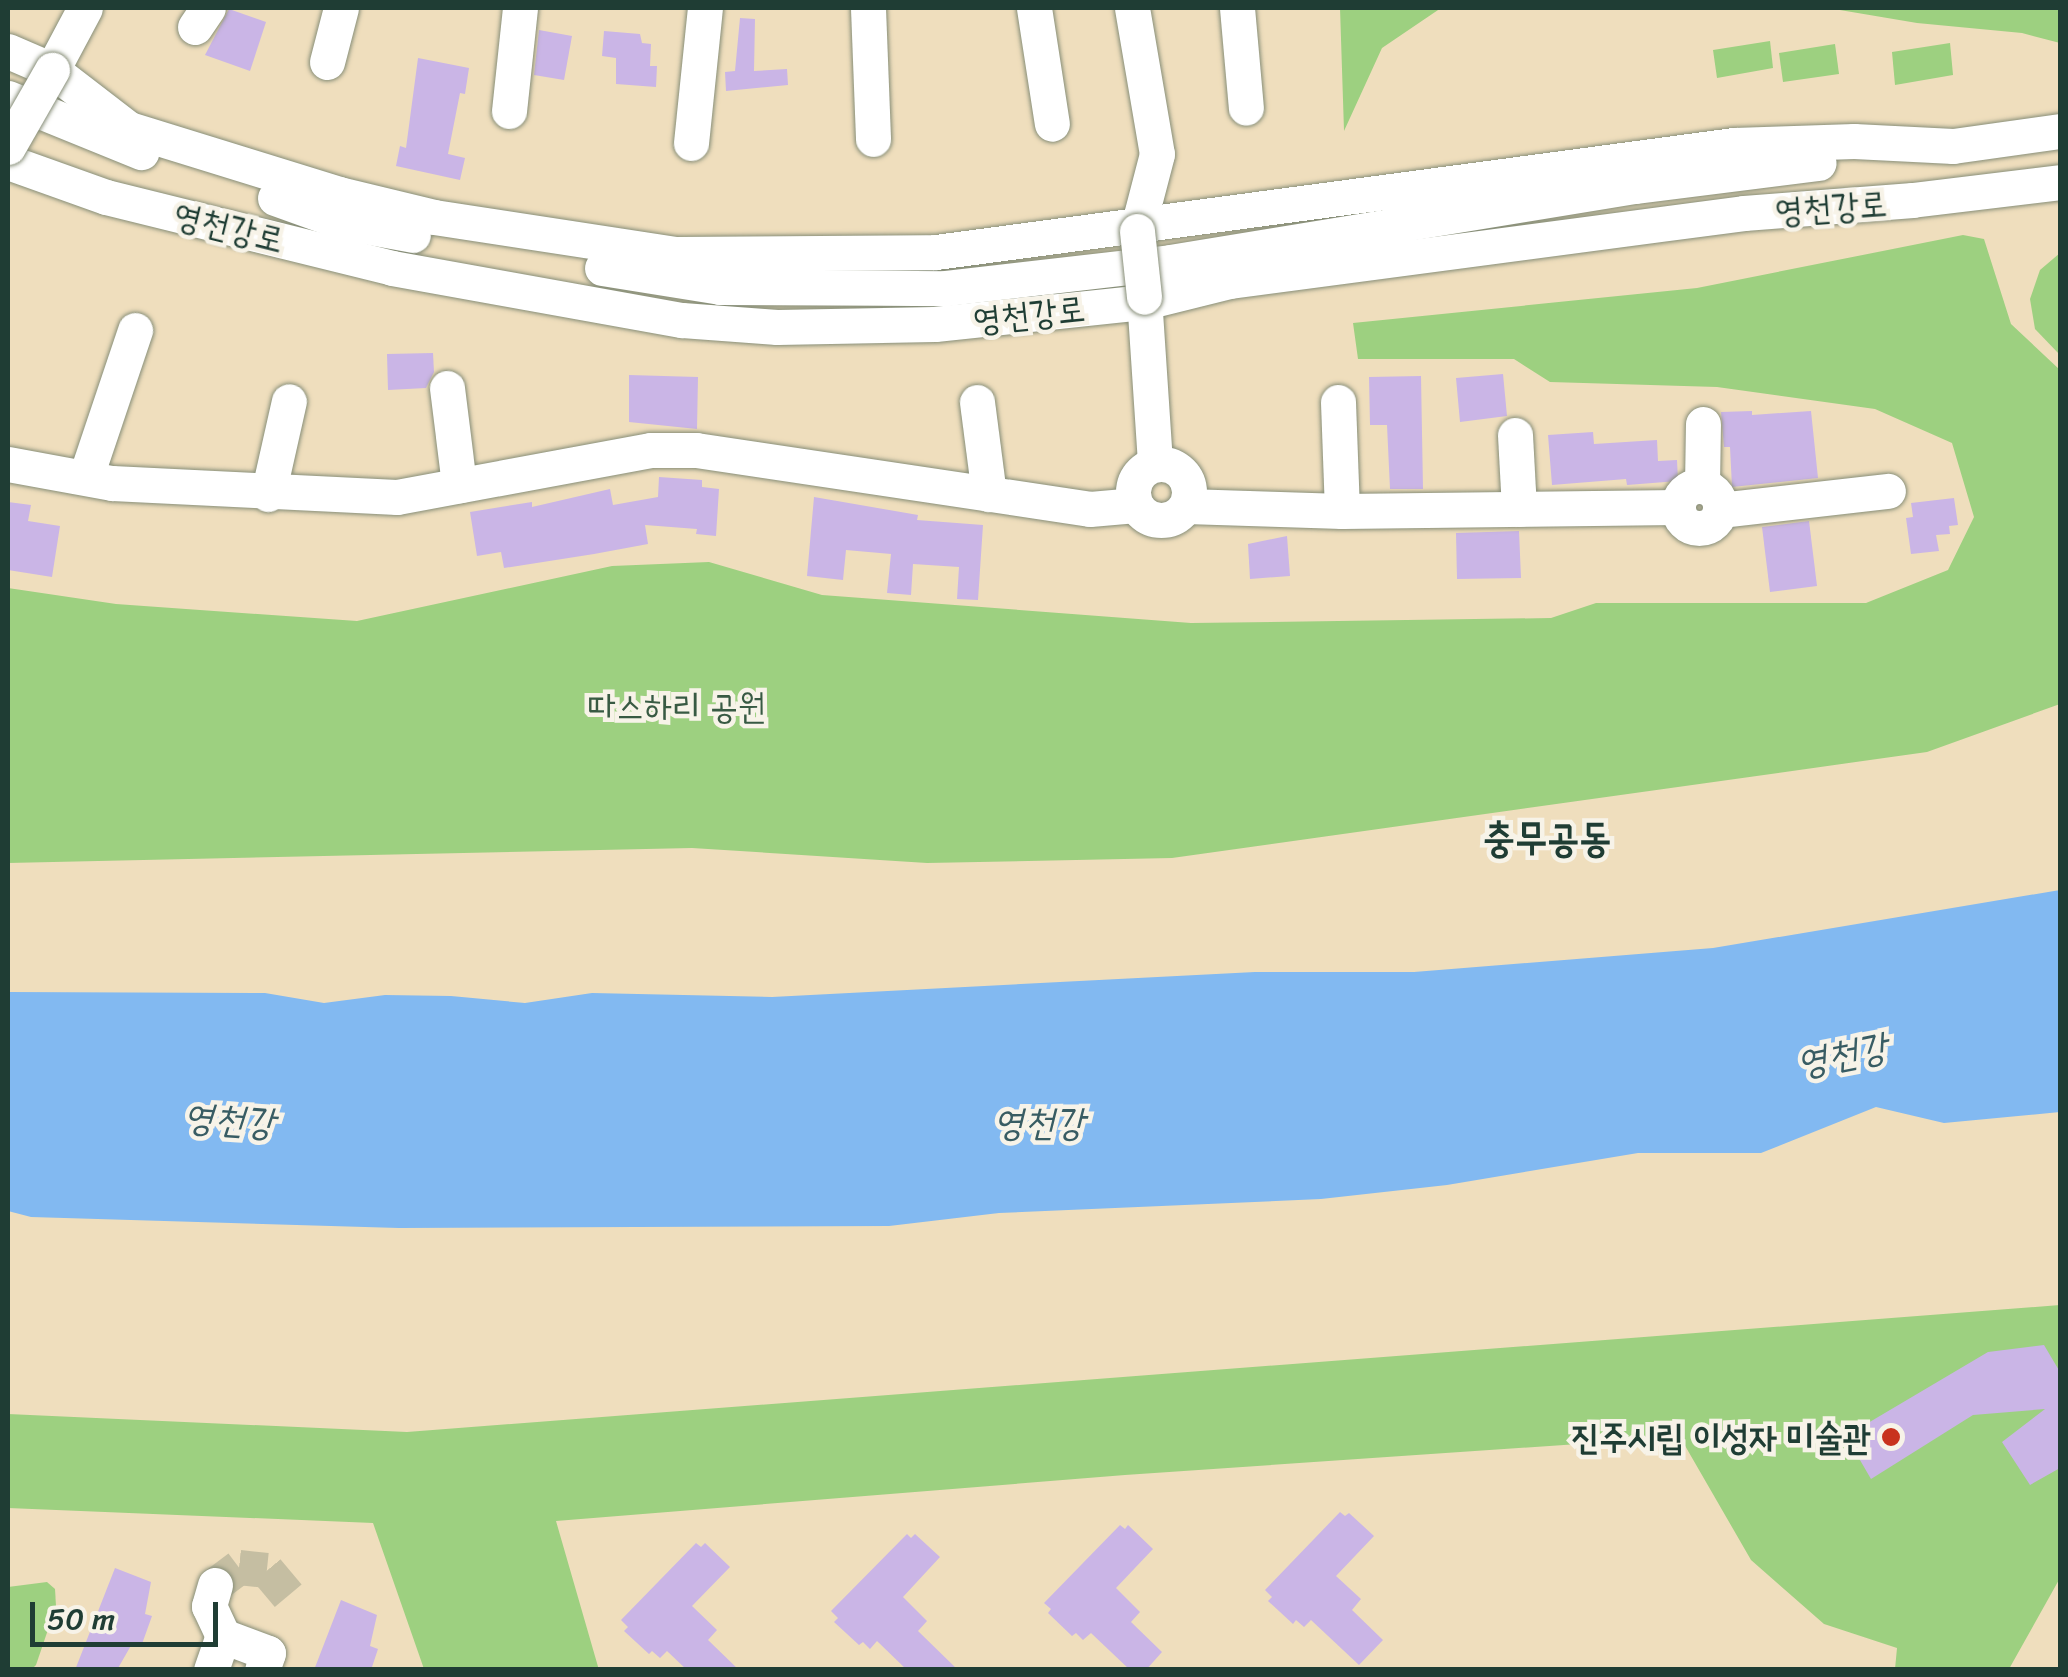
<!DOCTYPE html>
<html>
<head>
<meta charset="utf-8">
<style>
	body { margin:0 }
	#map { position:relative; width:2068px; height:1677px; overflow:hidden; background:#efdebd; font-family:Sriracha,"Poor Story",sans-serif }
	div>[style] { position:absolute }
	.green>* { inset:0; background:#9dd080 }
	.water>* { inset:0; background:#82b9f1 }
	.building>* { inset:0; background:#cab5e6 }
	.minor-tunnel>* { height:35px; margin-top:-17.5px; transform-origin:0; background:repeating-linear-gradient(90deg,#c5bea2 0 35px,transparent 0 53px) }
	.roads { filter:drop-shadow(0 0 2px #878e78) drop-shadow(0 0 2px #878e78) }
	.minor>* { height:35px; margin:-17.5px; padding:0 17.5px; transform-origin:17.5px; border-radius:17.5px; background:#fff }
	.minor>.ring { margin:-17.5px; padding:0; box-sizing:content-box; background:none; border:35px solid #fff; border-radius:50% }
	.bridges { filter:drop-shadow(0 0 2px #878e78) drop-shadow(0 0 2px #878e78) }
	.minor-bridge>* { height:35px; margin:-17.5px; padding:0 17.5px; transform-origin:17.5px; border-radius:17.5px; background:#fff }
	.dots>* { width:28px; height:28px; translate:-50% -50%; box-sizing:border-box; border:5px solid #f7f3e8; border-radius:50% }
	span { translate:-50% -50%; white-space:nowrap; text-align:center; line-height:1.15; -webkit-text-stroke:9px #f7f3e8; paint-order:stroke }
	.street-label { font-size:35px; color:#1f3d34 }
	.park-label { font-size:35px; color:#385a43 }
	.poi-label { font-size:35px; color:#1f3d34; font-weight:700 }
	.right { translate:-100% -50%; text-align:right }
	.water-label { font-size:38px; color:#385c63; font-style:italic }
	.quarter-label { font-size:40px; color:#1f3d34; font-weight:700 }
	.frame { position:absolute; inset:0; border:10px solid #1f3d34; pointer-events:none }
	.scale { position:absolute; left:30px; top:1602px; width:188px; height:45px; box-sizing:border-box; border:5px solid #1f3d34; border-top:0; padding-left:12px; font-size:30px; line-height:35px; white-space:nowrap; color:#1f3d34; -webkit-text-stroke:8px #f7f3e8; paint-order:stroke }
</style>
</head>
<body>
<div id="map">
	<div class="green">
		<i style="clip-path:polygon(1340px 8px,1441px 8px,1382px 48px,1344px 131px)"></i>
		<i style="clip-path:polygon(1828px 8px,2060px 8px,2060px 43px,2022px 33px,1917px 23px)"></i>
		<i style="clip-path:polygon(1770px 41px,1773px 68px,1717px 78px,1713px 50px)"></i>
		<i style="clip-path:polygon(1950px 43px,1953px 75px,1895px 85px,1892px 52px)"></i>
		<i style="clip-path:polygon(1835px 44px,1839px 74px,1783px 82px,1779px 53px)"></i>
		<i style="clip-path:polygon(1963px 235px,1984px 239px,2011px 324px,2060px 370px,2060px 704px,1927px 752px,1172px 858px,927px 863px,692px 848px,8px 863px,8px 588px,116px 604px,357px 621px,612px 566px,709px 562px,822px 595px,1191px 623px,1551px 618px,1596px 603px,1866px 603px,1948px 570px,1974px 517px,1952px 443px,1875px 409px,1717px 387px,1550px 382px,1514px 359px,1358px 359px,1353px 323px,1697px 288px)"></i>
		<i style="clip-path:polygon(2060px 253px,2060px 355px,2035px 329px,2030px 299px,2040px 270px)"></i>
		<i style="clip-path:polygon(2060px 1305px,2060px 1578px,2009px 1669px,1895px 1669px,1897px 1648px,1824px 1624px,1751px 1560px,1680px 1437px,1125px 1475px,556px 1521px,599px 1670px,424px 1669px,373px 1523px,8px 1508px,8px 1414px,407px 1432px)"></i>
		<i style="clip-path:polygon(47px 1582px,55px 1589px,56px 1606px,36px 1665px,32px 1669px,8px 1669px,8px 1587px)"></i>
	</div>
	<div class="water">
		<i style="clip-path:polygon(2060px 890px,2060px 1112px,1944px 1123px,1876px 1107px,1761px 1153px,1638px 1153px,1447px 1185px,1321px 1199px,999px 1213px,889px 1226px,399px 1228px,31px 1217px,8px 1211px,8px 992px,265px 993px,324px 1003px,385px 995px,451px 996px,525px 1003px,592px 993px,772px 997px,1255px 972px,1414px 972px,1713px 948px)"></i>
	</div>
	<div class="building">
		<i style="clip-path:polygon(229px 9px,266px 22px,250px 71px,205px 55px)"></i>
		<i style="clip-path:polygon(740px 18px,755px 19px,754px 71px,787px 69px,788px 85px,726px 91px,725px 72px,735px 71px)"></i>
		<i style="clip-path:polygon(539px 30px,572px 36px,564px 80px,534px 75px)"></i>
		<i style="clip-path:polygon(604px 31px,640px 34px,642px 43px,651px 44px,650px 66px,657px 66px,656px 87px,616px 84px,616px 58px,602px 56px)"></i>
		<i style="clip-path:polygon(418px 58px,469px 68px,465px 94px,460px 93px,448px 154px,465px 158px,460px 180px,396px 166px,400px 146px,406px 148px)"></i>
		<i style="clip-path:polygon(433px 353px,434px 372px,426px 388px,388px 390px,387px 354px)"></i>
		<i style="clip-path:polygon(1503px 374px,1507px 416px,1460px 422px,1456px 378px)"></i>
		<i style="clip-path:polygon(629px 375px,698px 377px,697px 429px,629px 422px)"></i>
		<i style="clip-path:polygon(1421px 376px,1423px 489px,1390px 489px,1387px 425px,1370px 425px,1369px 377px)"></i>
		<i style="clip-path:polygon(1752px 411px,1752px 415px,1811px 411px,1818px 478px,1732px 487px,1730px 447px,1724px 447px,1721px 412px)"></i>
		<i style="clip-path:polygon(1593px 432px,1594px 444px,1657px 440px,1658px 461px,1677px 460px,1678px 481px,1627px 485px,1626px 479px,1552px 485px,1548px 435px)"></i>
		<i style="clip-path:polygon(659px 477px,702px 480px,702px 487px,719px 489px,716px 536px,696px 534px,697px 529px,645px 525px,648px 544px,594px 554px,504px 568px,501px 552px,477px 556px,470px 512px,532px 502px,532px 507px,610px 489px,613px 505px,658px 497px)"></i>
		<i style="clip-path:polygon(814px 497px,918px 515px,917px 520px,983px 525px,978px 600px,957px 599px,959px 567px,913px 564px,911px 595px,887px 593px,891px 554px,846px 550px,843px 580px,807px 576px)"></i>
		<i style="clip-path:polygon(1954px 498px,1958px 525px,1949px 526px,1950px 534px,1936px 535px,1939px 551px,1911px 554px,1906px 518px,1913px 517px,1911px 503px)"></i>
		<i style="clip-path:polygon(8px 502px,31px 505px,28px 521px,60px 526px,52px 577px,8px 570px)"></i>
		<i style="clip-path:polygon(1809px 521px,1817px 586px,1770px 592px,1762px 527px)"></i>
		<i style="clip-path:polygon(1519px 531px,1521px 578px,1457px 579px,1456px 533px)"></i>
		<i style="clip-path:polygon(1287px 536px,1290px 576px,1250px 579px,1248px 544px)"></i>
		<i style="clip-path:polygon(2044px 1345px,2060px 1372px,2060px 1468px,2030px 1485px,2002px 1442px,2045px 1409px,1973px 1415px,1871px 1479px,1846px 1436px,1988px 1352px)"></i>
		<i style="clip-path:polygon(1340px 1512px,1345px 1516px,1349px 1513px,1374px 1536px,1336px 1576px,1361px 1599px,1352px 1610px,1383px 1640px,1359px 1665px,1311px 1620px,1304px 1627px,1296px 1620px,1293px 1624px,1268px 1601px,1272px 1597px,1265px 1590px)"></i>
		<i style="clip-path:polygon(1120px 1525px,1125px 1529px,1128px 1525px,1153px 1549px,1116px 1588px,1140px 1612px,1131px 1622px,1162px 1652px,1146px 1670px,1130px 1670px,1091px 1633px,1083px 1640px,1076px 1633px,1072px 1636px,1048px 1613px,1051px 1609px,1044px 1603px)"></i>
		<i style="clip-path:polygon(907px 1534px,911px 1538px,915px 1534px,940px 1557px,903px 1597px,927px 1621px,918px 1631px,958px 1670px,907px 1670px,877px 1641px,870px 1649px,863px 1642px,859px 1645px,834px 1622px,838px 1618px,831px 1611px)"></i>
		<i style="clip-path:polygon(696px 1543px,701px 1547px,705px 1543px,730px 1567px,692px 1606px,717px 1630px,708px 1640px,739px 1670px,687px 1670px,667px 1651px,660px 1658px,652px 1651px,649px 1654px,624px 1631px,628px 1627px,621px 1620px)"></i>
		<i style="clip-path:polygon(115px 1568px,151px 1582px,145px 1614px,152px 1616px,142px 1644px,133px 1642px,117px 1670px,75px 1670px)"></i>
		<i style="clip-path:polygon(341px 1600px,377px 1615px,370px 1646px,378px 1649px,371px 1670px,314px 1670px)"></i>
	</div>
	<div class="minor-tunnel">
		<i style="left:215px;top:1585px;width:30px;rotate:-37deg"></i>
		<i style="left:239px;top:1567px;width:28px;rotate:6deg"></i>
		<i style="left:267px;top:1570px;width:33px;rotate:50deg"></i>
	</div>
	<div class="roads">
		<div class="minor">
			<i style="left:868px;top:8px;width:131px;rotate:87.8deg"></i>
			<i style="left:1034px;top:8px;width:117px;rotate:81.2deg"></i>
			<i style="left:1132px;top:8px;width:148px;rotate:80.3deg"></i>
			<i style="left:1157px;top:154px;width:80px;rotate:104.6deg"></i>
			<i style="left:1237px;top:8px;width:100px;rotate:84.9deg"></i>
			<i style="left:195px;top:27px;width:23px;rotate:-56deg"></i>
			<i style="left:8px;top:51px;width:48px;rotate:23.4deg"></i>
			<i style="left:52px;top:70px;width:97px;rotate:37.5deg"></i>
			<i style="left:129px;top:129px;width:220px;rotate:17.2deg"></i>
			<i style="left:339px;top:194px;width:98px;rotate:13.6deg"></i>
			<i style="left:434px;top:217px;width:246px;rotate:8.7deg"></i>
			<i style="left:677px;top:254px;width:259px;rotate:-0.4deg"></i>
			<i style="left:936px;top:252px;width:805px;rotate:-7.64deg"></i>
			<i style="left:1734px;top:145px;width:120px;rotate:-1.9deg"></i>
			<i style="left:1854px;top:141px;width:99px;rotate:2.9deg"></i>
			<i style="left:1953px;top:146px;width:108px;rotate:-8deg"></i>
			<i style="left:327px;top:62px;width:56px;rotate:-75.5deg"></i>
			<i style="left:52px;top:70px;width:70px;rotate:-62deg"></i>
			<i style="left:8px;top:98px;width:144px;rotate:22.1deg"></i>
			<i style="left:509px;top:111px;width:104px;rotate:-83.9deg"></i>
			<i style="left:691px;top:143px;width:136px;rotate:-84.1deg"></i>
			<i style="left:8px;top:162px;width:104px;rotate:19.7deg"></i>
			<i style="left:106px;top:197px;width:295px;rotate:13.9deg"></i>
			<i style="left:392px;top:268px;width:295px;rotate:10.2deg"></i>
			<i style="left:682px;top:320px;width:95px;rotate:4.2deg"></i>
			<i style="left:777px;top:327px;width:158px;rotate:-1.1deg"></i>
			<i style="left:935px;top:324px;width:211px;rotate:-6deg"></i>
			<i style="left:1145px;top:302px;width:88px;rotate:-13.9deg"></i>
			<i style="left:1230px;top:281px;width:518px;rotate:-7.54deg"></i>
			<i style="left:1744px;top:213px;width:169px;rotate:-4.4deg"></i>
			<i style="left:1912px;top:200px;width:149px;rotate:-6.9deg"></i>
			<i style="left:275px;top:198px;width:71px;rotate:19.7deg"></i>
			<i style="left:342px;top:222px;width:72px;rotate:10.4deg"></i>
			<i style="left:602px;top:268px;width:120px;rotate:9.1deg"></i>
			<i style="left:720px;top:287px;width:226px;rotate:0.3deg"></i>
			<i style="left:946px;top:288px;width:226px;rotate:-6.6deg"></i>
			<i style="left:1170px;top:262px;width:472px;rotate:-9.3deg"></i>
			<i style="left:1636px;top:186px;width:184px;rotate:-7.2deg"></i>
			<i style="left:1144px;top:297px;width:167px;rotate:86.2deg"></i>
			<i style="left:447px;top:388px;width:98px;rotate:82.9deg"></i>
			<i style="left:977px;top:402px;width:93px;rotate:82.6deg"></i>
			<i style="left:1338px;top:402px;width:109px;rotate:87.9deg"></i>
			<i style="left:1515px;top:435px;width:74px;rotate:86.9deg"></i>
			<i class="ring" style="left:1133px;top:464px;width:21px;height:21px"></i>
			<i style="left:8px;top:464px;width:106px;rotate:10.4deg"></i>
			<i style="left:112px;top:483px;width:285px;rotate:2.8deg"></i>
			<i style="left:397px;top:497px;width:258px;rotate:-10.5deg"></i>
			<i style="left:651px;top:450px;width:45px"></i>
			<i style="left:696px;top:450px;width:398px;rotate:8.5deg"></i>
			<i style="left:1090px;top:509px;width:46px;rotate:-5deg"></i>
			<i style="left:86px;top:476px;width:154px;rotate:-71.4deg"></i>
			<i style="left:1702px;top:486px;width:62px;rotate:-89.1deg"></i>
			<i class="ring" style="left:1678px;top:486px;width:7px;height:7px"></i>
			<i style="left:268px;top:494px;width:95px;rotate:-77.3deg"></i>
			<i style="left:1186px;top:506px;width:156px;rotate:1.8deg"></i>
			<i style="left:1342px;top:511px;width:336px;rotate:-0.7deg"></i>
			<i style="left:1720px;top:510px;width:169px;rotate:-6.5deg"></i>
			<i style="left:215px;top:1585px;width:22px;rotate:106deg"></i>
			<i style="left:209px;top:1606px;width:33px;rotate:65deg"></i>
			<i style="left:211px;top:1670px;width:36px;rotate:-71deg"></i>
			<i style="left:223px;top:1636px;width:48px;rotate:20.7deg"></i>
			<i style="left:268px;top:1653px;width:18px;rotate:109deg"></i>
		</div>
	</div>
	<div class="bridges">
		<div class="minor-bridge">
			<i style="left:8px;top:147px;width:89px;rotate:-60.3deg"></i>
			<i style="left:1137px;top:231px;width:66px;rotate:83.9deg"></i>
		</div>
	</div>
	<div class="dots">
		<i style="left:1891px;top:1437px;background:#c8321e"></i>
	</div>
	<div class="street-label">
		<span style="left:1831px;top:207px;rotate:-4deg">영천강로</span>
		<span style="left:229px;top:227px;rotate:14deg">영천강로</span>
		<span style="left:1029px;top:314px;rotate:-6deg">영천강로</span>
	</div>
	<div class="park-label">
		<span style="left:677px;top:706px">따스하리 공원</span>
	</div>
	<div class="poi-label">
		<span class="right" style="left:1871px;top:1437px">진주시립 이성자 미술관</span>
	</div>
	<div class="water-label">
		<span style="left:1842px;top:1055px;rotate:-11deg">영천강</span>
		<span style="left:229px;top:1120px;rotate:4deg">영천강</span>
		<span style="left:1039px;top:1123px">영천강</span>
	</div>
	<div class="quarter-label">
		<span style="left:1547px;top:838px">충무공동</span>
	</div>
	<div class="frame"></div>
	<div class="scale">50 m</div>
</div>
</body>
</html>
